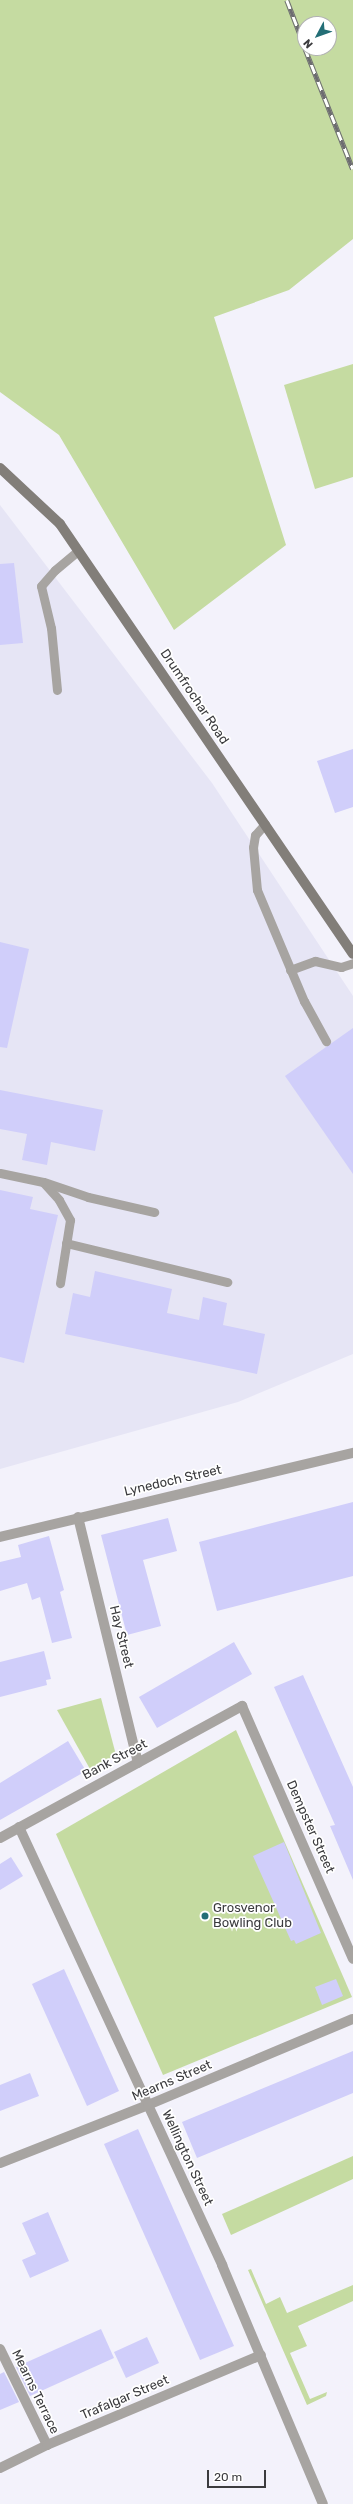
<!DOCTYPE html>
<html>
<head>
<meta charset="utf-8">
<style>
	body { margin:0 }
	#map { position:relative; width:353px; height:2504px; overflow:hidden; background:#f3f2fb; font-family:Rubik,sans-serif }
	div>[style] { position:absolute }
	.built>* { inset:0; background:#e6e5f5 }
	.green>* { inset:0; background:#c5dba1 }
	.building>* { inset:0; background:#d0cefa }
	.lane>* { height:9px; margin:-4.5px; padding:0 4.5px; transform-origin:4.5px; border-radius:4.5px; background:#a7a4a1 }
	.street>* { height:10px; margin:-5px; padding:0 5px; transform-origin:5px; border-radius:5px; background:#a7a4a1 }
	.secondary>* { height:10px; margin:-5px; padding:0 5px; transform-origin:5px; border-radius:5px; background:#827e79 }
	.rail>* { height:4.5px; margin-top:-2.25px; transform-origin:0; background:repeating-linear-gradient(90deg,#fff 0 9px,#6d6c71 0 18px); box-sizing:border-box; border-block:1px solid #6d6c71 }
	.dots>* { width:11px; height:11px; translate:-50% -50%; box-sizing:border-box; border:2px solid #fff; border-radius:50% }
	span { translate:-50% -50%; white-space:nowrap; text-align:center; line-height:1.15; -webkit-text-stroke:3.5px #fff; paint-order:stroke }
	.street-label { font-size:13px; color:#3b3b3e }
	.poi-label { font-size:13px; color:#3b3b3e }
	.left { translate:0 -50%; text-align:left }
	.north { position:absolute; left:297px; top:16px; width:40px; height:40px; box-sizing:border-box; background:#fff; border:1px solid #b1b1b2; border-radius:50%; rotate:229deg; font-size:11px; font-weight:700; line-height:16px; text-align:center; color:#3b3b3e }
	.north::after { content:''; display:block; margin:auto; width:14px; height:18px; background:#236e76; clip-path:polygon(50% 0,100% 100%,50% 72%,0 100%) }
	.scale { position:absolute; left:207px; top:2470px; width:59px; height:18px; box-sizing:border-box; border:2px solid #3b3b3e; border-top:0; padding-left:5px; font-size:12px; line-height:14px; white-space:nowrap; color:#3b3b3e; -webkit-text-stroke:3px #fff; paint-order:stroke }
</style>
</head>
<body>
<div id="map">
	<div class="built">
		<i style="clip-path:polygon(0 505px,212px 783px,353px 996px,353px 1354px,238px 1402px,0 1469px)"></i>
	</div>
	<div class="green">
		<i style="clip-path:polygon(evenodd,0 0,353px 0,353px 239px,289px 290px,214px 317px,286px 545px,174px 630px,59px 435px,0 392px,0 0,305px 24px,329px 24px,329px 48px,305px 48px,305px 24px)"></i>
		<i style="clip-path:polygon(353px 364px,353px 477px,315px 489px,284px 385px)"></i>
		<i style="clip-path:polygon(101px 1698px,116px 1755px,90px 1769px,57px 1710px)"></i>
		<i style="clip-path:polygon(236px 1730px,352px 1997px,163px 2075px,56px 1834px)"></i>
		<i style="clip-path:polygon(353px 2156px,353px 2179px,231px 2235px,222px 2214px)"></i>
		<i style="clip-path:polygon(251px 2269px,266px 2304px,280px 2297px,287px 2313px,353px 2285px,353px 2301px,298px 2326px,307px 2346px,290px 2353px,310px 2399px,327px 2392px,326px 2396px,307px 2405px,248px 2270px)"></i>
	</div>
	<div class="building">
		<i style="clip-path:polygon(14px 563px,23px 643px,0 645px,0 564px)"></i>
		<i style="clip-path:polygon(353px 749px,353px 807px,335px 813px,317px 761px)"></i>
		<i style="clip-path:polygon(0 942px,29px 949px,7px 1048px,0 1047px)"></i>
		<i style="clip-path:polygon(353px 1028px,353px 1174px,285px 1076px)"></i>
		<i style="clip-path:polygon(0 1090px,103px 1110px,95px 1151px,51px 1142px,47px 1165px,22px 1160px,27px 1134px,0 1129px)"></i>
		<i style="clip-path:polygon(0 1190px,33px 1197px,30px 1209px,58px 1215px,24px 1363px,0 1357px)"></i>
		<i style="clip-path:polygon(95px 1271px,172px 1289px,167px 1313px,199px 1320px,203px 1297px,227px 1303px,223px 1325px,265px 1334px,257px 1374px,65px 1334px,73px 1293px,90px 1297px)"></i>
		<i style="clip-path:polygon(353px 1502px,353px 1576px,217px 1611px,199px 1542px)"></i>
		<i style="clip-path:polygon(168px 1518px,177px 1551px,143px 1560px,161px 1626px,127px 1635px,101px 1535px)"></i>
		<i style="clip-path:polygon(49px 1536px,64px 1590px,60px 1592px,72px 1638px,52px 1643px,40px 1597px,32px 1600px,27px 1583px,0 1591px,0 1562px,21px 1557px,18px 1545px)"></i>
		<i style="clip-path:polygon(234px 1642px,252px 1674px,157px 1728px,139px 1697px)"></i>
		<i style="clip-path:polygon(44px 1651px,51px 1679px,46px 1680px,47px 1685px,0 1697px,0 1662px)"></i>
		<i style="clip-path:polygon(303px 1675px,353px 1787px,353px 1880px,330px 1826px,335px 1825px,274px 1687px)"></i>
		<i style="clip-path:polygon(68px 1741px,86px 1771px,0 1820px,0 1783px)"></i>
		<i style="clip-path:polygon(284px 1842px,321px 1933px,296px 1944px,294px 1940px,291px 1941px,253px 1856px)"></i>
		<i style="clip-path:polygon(11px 1857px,23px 1876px,0 1890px,0 1864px)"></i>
		<i style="clip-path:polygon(64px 1969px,119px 2091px,87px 2106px,32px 1984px)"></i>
		<i style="clip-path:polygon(336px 1979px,343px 1996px,322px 2005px,315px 1987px)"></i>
		<i style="clip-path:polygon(353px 2051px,353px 2093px,197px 2158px,182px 2122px)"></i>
		<i style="clip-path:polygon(30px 2073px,39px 2096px,0 2111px,0 2085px)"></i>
		<i style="clip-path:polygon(138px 2129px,234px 2346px,200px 2360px,104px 2144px)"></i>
		<i style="clip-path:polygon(48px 2212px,69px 2261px,30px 2278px,22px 2260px,36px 2254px,22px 2223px)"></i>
		<i style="clip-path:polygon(101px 2329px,114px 2358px,30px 2396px,16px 2367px)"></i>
		<i style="clip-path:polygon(147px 2337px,159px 2363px,126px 2378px,114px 2352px)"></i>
		<i style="clip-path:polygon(4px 2372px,19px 2402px,0 2410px,0 2374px)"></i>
	</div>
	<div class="lane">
		<i style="left:57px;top:690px;width:62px;rotate:-95.5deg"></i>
		<i style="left:51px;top:628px;width:43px;rotate:-103.4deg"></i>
		<i style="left:41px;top:586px;width:21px;rotate:-49deg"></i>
		<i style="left:55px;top:570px;width:30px;rotate:-40deg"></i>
		<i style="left:265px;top:824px;width:15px;rotate:132deg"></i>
		<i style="left:255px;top:835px;width:12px;rotate:99deg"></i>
		<i style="left:253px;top:847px;width:43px;rotate:84.7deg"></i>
		<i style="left:257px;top:890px;width:121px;rotate:67.1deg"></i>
		<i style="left:304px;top:1001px;width:46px;rotate:61.2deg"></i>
		<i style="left:290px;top:970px;width:27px;rotate:-20deg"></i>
		<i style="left:315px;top:961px;width:27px;rotate:13deg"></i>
		<i style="left:341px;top:967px;width:13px;rotate:-18deg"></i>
		<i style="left:0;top:1173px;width:44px;rotate:11.8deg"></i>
		<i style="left:43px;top:1182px;width:24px;rotate:48deg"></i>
		<i style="left:59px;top:1200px;width:23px;rotate:61deg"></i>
		<i style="left:70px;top:1220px;width:64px;rotate:99deg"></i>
		<i style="left:44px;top:1182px;width:46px;rotate:18.8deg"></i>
		<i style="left:88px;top:1197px;width:68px;rotate:12.8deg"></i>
		<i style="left:66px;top:1243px;width:166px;rotate:13.6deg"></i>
	</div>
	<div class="street">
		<i style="left:78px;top:1517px;width:253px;rotate:76.3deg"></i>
		<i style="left:0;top:1537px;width:363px;rotate:-13.4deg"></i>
		<i style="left:19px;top:1827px;width:483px;rotate:65.1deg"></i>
		<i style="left:222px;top:2265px;width:259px;rotate:67.1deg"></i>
		<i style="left:0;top:1838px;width:276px;rotate:-28.6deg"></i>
		<i style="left:242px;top:1706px;width:276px;rotate:66.3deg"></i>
		<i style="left:0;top:2163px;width:159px;rotate:-21.4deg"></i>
		<i style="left:148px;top:2105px;width:222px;rotate:-22.8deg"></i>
		<i style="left:0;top:2349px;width:107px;rotate:63.9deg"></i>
		<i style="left:0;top:2468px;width:52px;rotate:-26.1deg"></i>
		<i style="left:47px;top:2445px;width:232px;rotate:-22.8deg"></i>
	</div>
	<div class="secondary">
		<i style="left:0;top:468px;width:82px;rotate:43deg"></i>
		<i style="left:60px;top:524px;width:520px;rotate:55.73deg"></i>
	</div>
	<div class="rail">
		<i style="left:287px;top:0;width:50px;rotate:69deg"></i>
		<i style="left:305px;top:48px;width:130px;rotate:68.4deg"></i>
	</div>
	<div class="dots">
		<i style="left:205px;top:1916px;background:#236e76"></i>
	</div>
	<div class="street-label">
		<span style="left:194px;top:697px;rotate:56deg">Drumfrochar Road</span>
		<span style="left:173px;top:1481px;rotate:-13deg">Lynedoch Street</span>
		<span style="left:121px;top:1637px;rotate:76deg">Hay Street</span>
		<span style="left:115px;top:1760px;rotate:-28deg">Bank Street</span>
		<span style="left:310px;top:1827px;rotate:66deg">Dempster Street</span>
		<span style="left:172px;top:2081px;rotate:-23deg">Mearns Street</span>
		<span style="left:187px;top:2158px;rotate:65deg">Wellington Street</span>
		<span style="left:35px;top:2392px;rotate:64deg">Mearns Terrace</span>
		<span style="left:125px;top:2398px;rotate:-23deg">Trafalgar Street</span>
	</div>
	<div class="poi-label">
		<span class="left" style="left:213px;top:1916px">Grosvenor<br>Bowling Club</span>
	</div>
	<div class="north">N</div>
	<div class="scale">20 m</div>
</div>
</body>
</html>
